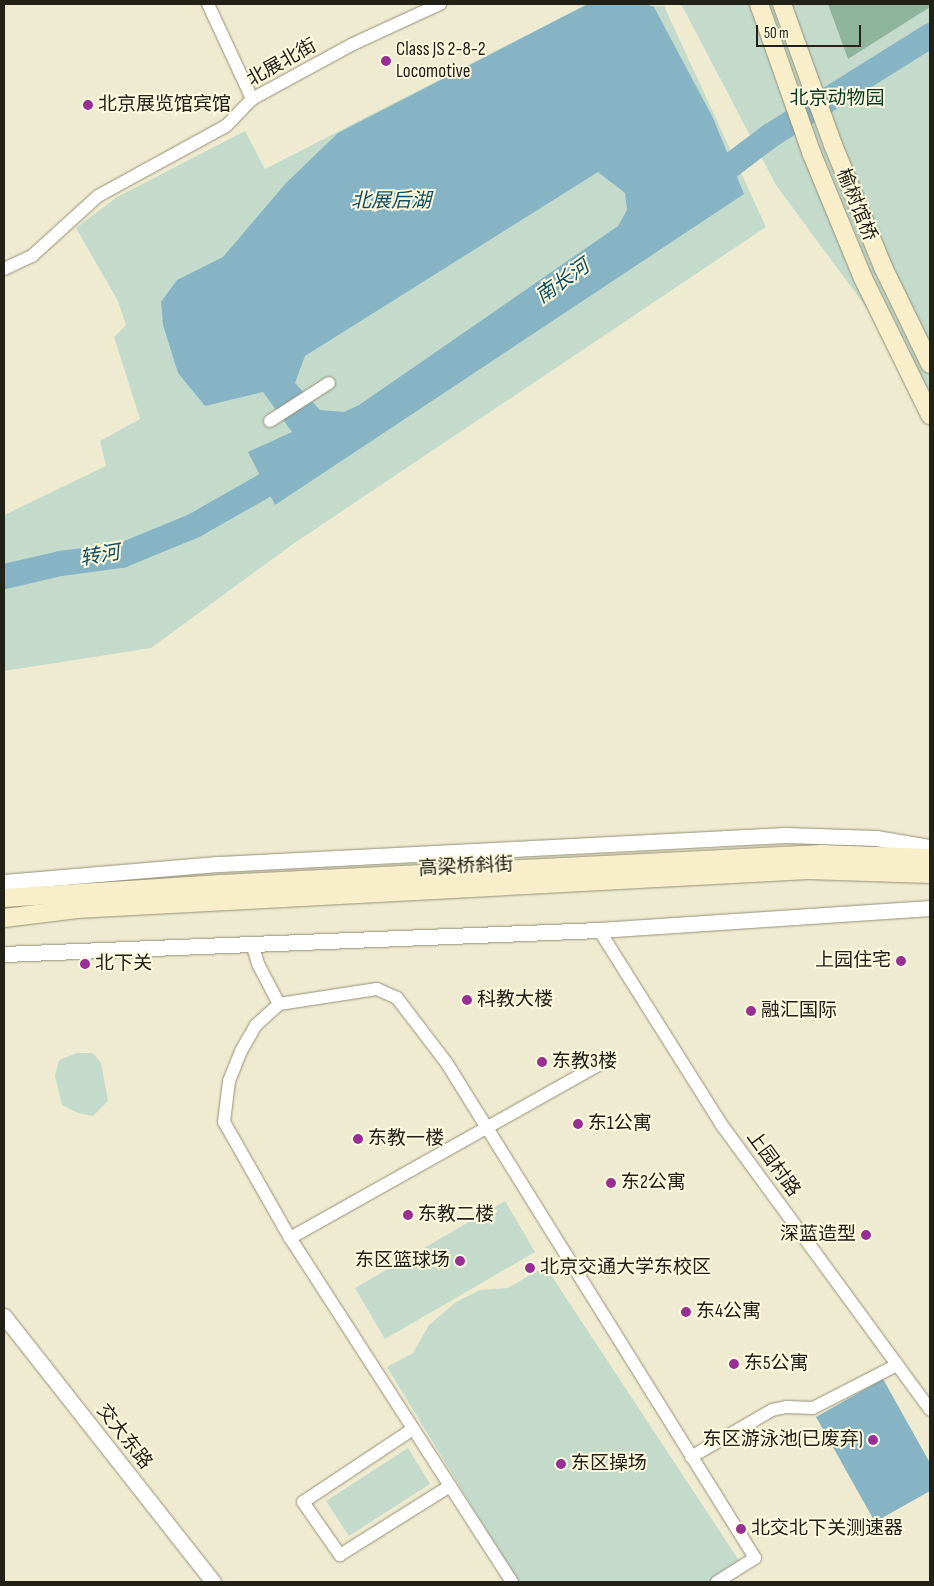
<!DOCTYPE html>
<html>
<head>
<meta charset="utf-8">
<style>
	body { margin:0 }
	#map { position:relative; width:934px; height:1586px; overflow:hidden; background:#efebd1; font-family:"Sofia Sans Condensed","Noto Sans SC",sans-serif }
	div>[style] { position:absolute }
	.green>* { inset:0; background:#c4dbcc }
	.forest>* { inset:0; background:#8eb49c }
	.water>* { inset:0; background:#87b4c5 }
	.river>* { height:25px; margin:-12.5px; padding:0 12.5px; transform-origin:12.5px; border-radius:12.5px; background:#87b4c5 }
	.roads { filter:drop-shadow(0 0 1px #949078) drop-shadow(0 0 1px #949078) }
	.minor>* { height:12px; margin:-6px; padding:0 6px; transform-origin:6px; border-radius:6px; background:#fff }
	.tertiary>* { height:15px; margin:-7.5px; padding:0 7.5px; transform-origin:7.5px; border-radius:7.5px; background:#fff }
	.secondary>* { height:18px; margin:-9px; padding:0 9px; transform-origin:9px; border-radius:9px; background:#f8eeca }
	.dots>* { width:14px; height:14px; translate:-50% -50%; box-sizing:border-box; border:2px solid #fdf9de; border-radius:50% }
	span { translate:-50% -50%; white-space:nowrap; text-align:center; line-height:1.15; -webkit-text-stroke:4px #fdf9de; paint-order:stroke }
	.poi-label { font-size:19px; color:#222117 }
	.left { translate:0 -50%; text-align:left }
	.right { translate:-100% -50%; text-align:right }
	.street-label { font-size:19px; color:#222117 }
	.park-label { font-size:19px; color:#02351e }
	.water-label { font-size:20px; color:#0f4d60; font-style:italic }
	.frame { position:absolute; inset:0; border:5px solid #222117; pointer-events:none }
	.scale { position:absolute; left:756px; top:25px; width:105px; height:22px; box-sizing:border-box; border:2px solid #222117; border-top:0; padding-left:6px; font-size:15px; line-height:18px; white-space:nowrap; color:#222117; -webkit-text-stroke:4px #fdf9de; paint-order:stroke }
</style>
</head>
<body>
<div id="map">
	<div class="green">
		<i style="clip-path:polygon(587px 4px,664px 6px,766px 227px,293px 544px,151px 648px,4px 671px,4px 515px,106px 466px,100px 441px,140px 419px,114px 337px,126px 325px,118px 301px,76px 228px,117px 197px,245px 131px,265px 169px)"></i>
		<i style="clip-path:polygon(681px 4px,930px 4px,930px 394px,776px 185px)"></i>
		<i style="clip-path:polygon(77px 1053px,93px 1053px,101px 1063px,108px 1101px,93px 1116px,78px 1113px,62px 1105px,55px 1076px,59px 1060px)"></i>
		<i style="clip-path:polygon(505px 1201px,535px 1252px,385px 1339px,355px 1288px)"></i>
		<i style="clip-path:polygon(545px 1266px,740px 1562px,711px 1582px,518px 1582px,387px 1367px,413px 1353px,429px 1325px,456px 1302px,480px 1290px,508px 1288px)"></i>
		<i style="clip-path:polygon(408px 1448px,430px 1484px,349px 1536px,326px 1501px)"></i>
	</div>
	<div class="forest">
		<i style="clip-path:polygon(828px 4px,930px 4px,930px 7px,848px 59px)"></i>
	</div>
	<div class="water">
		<i style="clip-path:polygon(evenodd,588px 4px,646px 4px,654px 7px,713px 118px,744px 194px,275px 505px,248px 452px,292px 432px,263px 392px,205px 406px,178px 373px,163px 325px,161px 302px,177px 280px,223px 257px,286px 183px,338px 133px,588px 4px,598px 172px,625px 193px,627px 210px,618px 226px,359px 405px,344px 412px,320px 410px,295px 383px,305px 356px,598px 172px)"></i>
		<i style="clip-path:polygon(883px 1379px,930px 1463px,930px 1491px,875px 1522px,816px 1417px)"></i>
	</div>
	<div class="river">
		<i style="left:705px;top:184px;width:81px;rotate:-37deg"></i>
		<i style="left:770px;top:135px;width:189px;rotate:-32deg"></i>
		<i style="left:4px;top:576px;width:57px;rotate:-13.1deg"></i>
		<i style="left:60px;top:563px;width:62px;rotate:-7.5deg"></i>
		<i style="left:121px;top:555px;width:79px;rotate:-22.3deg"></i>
		<i style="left:194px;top:525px;width:115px;rotate:-29.7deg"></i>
	</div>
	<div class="roads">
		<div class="minor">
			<i style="left:208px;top:4px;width:105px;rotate:65.1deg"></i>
			<i style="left:4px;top:269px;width:31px;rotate:-25deg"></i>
			<i style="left:32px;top:256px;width:89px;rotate:-42.3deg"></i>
			<i style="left:98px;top:196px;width:146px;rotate:-28.7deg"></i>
			<i style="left:226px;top:126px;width:37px;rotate:-46deg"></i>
			<i style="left:252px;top:99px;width:115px;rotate:-28.6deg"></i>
			<i style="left:353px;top:44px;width:96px;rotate:-24.7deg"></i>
			<i style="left:270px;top:421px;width:70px;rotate:-32.8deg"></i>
			<i style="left:599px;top:930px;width:229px;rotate:57.8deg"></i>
			<i style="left:721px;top:1124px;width:354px;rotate:53.8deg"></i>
			<i style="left:252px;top:944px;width:21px;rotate:73deg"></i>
			<i style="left:258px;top:964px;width:45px;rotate:62.3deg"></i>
			<i style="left:290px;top:1238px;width:366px;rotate:-29.3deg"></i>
			<i style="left:413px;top:1429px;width:132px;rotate:146.4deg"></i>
			<i style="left:303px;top:1502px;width:65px;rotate:55.1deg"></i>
			<i style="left:340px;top:1555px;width:130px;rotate:-32.1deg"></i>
			<i style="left:691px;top:1457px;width:94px;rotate:-30.1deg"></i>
			<i style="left:772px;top:1410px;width:14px;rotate:-12deg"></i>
			<i style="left:786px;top:1407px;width:27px;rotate:2deg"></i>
			<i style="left:813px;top:1408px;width:94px;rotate:-27.1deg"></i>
			<i style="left:512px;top:1582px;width:409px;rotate:-122.8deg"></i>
			<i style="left:290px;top:1238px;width:133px;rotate:-119.6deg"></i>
			<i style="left:224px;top:1122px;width:41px;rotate:-83deg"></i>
			<i style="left:229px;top:1081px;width:32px;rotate:-68deg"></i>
			<i style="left:241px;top:1051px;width:30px;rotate:-60deg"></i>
			<i style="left:256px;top:1025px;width:31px;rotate:-42deg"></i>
			<i style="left:279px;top:1004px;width:99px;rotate:-8.7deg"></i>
			<i style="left:377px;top:989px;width:22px;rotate:24deg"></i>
			<i style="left:397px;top:998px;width:81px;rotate:52.6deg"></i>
			<i style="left:446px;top:1062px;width:584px;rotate:58.08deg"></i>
			<i style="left:755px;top:1558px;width:45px;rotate:147.7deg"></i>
		</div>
		<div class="tertiary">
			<i style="left:4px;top:882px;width:217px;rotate:-4.8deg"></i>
			<i style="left:220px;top:864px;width:566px;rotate:-2.94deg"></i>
			<i style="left:785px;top:835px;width:91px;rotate:1.9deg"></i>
			<i style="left:876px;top:838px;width:55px;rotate:9.5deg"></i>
			<i style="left:4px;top:954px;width:595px;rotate:-2.31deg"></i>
			<i style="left:599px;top:930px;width:332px;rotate:-3.8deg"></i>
			<i style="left:4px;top:1316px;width:338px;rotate:51.8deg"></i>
		</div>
		<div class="secondary">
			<i style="left:759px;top:4px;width:157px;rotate:70.6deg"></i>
			<i style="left:811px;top:152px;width:136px;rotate:67.6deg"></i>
			<i style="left:863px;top:278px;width:153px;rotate:63.9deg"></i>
			<i style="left:782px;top:4px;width:150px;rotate:70.1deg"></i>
			<i style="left:833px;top:145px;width:132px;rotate:67.7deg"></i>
			<i style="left:883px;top:267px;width:108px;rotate:64.1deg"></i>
			<i style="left:4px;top:898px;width:217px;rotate:-3.7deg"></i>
			<i style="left:221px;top:884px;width:601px;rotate:-2.86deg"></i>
			<i style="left:821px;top:854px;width:109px;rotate:2.1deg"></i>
			<i style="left:4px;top:918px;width:74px;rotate:-7deg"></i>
			<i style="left:77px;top:909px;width:732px;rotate:-3.05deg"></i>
			<i style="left:808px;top:870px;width:122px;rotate:1.9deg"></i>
		</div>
	</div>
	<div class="dots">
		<i style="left:386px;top:61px;background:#982f93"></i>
		<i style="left:88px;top:105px;background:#982f93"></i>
		<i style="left:901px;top:961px;background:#982f93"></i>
		<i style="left:85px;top:964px;background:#982f93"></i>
		<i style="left:467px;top:1000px;background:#982f93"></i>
		<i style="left:751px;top:1011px;background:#982f93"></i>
		<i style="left:542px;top:1062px;background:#982f93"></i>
		<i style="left:578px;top:1124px;background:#982f93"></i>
		<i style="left:358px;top:1139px;background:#982f93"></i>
		<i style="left:611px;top:1183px;background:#982f93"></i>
		<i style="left:408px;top:1215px;background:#982f93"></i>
		<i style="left:866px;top:1235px;background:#982f93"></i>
		<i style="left:460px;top:1261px;background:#982f93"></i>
		<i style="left:530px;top:1268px;background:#982f93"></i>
		<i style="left:686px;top:1312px;background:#982f93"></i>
		<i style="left:734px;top:1364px;background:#982f93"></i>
		<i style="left:873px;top:1440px;background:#982f93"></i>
		<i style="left:561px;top:1464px;background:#982f93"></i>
		<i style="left:741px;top:1529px;background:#982f93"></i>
	</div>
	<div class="poi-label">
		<span class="left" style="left:396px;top:61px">Class JS 2-8-2<br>Locomotive</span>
		<span class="left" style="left:98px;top:105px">北京展览馆宾馆</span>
		<span class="right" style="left:891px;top:961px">上园住宅</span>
		<span class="left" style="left:95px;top:964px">北下关</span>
		<span class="left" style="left:477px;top:1000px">科教大楼</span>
		<span class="left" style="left:761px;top:1011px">融汇国际</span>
		<span class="left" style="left:552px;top:1062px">东教3楼</span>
		<span class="left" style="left:588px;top:1124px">东1公寓</span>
		<span class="left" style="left:368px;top:1139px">东教一楼</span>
		<span class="left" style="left:621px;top:1183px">东2公寓</span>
		<span class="left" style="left:418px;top:1215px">东教二楼</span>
		<span class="right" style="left:856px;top:1235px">深蓝造型</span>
		<span class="right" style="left:450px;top:1261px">东区篮球场</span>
		<span class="left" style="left:540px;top:1268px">北京交通大学东校区</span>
		<span class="left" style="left:696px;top:1312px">东4公寓</span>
		<span class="left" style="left:744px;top:1364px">东5公寓</span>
		<span class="right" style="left:863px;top:1440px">东区游泳池(已废弃)</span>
		<span class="left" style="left:571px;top:1464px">东区操场</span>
		<span class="left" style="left:751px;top:1529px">北交北下关测速器</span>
	</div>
	<div class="street-label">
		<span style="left:282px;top:63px;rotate:-29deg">北展北街</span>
		<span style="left:856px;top:205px;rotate:68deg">榆树馆桥</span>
		<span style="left:466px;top:867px;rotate:-3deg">高梁桥斜街</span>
		<span style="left:773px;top:1164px;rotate:54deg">上园村路</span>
		<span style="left:124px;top:1437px;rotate:52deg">交大东路</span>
	</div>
	<div class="park-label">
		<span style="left:837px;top:99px">北京动物园</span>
	</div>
	<div class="water-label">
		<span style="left:391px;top:201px">北展后湖</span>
		<span style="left:563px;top:282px;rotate:-35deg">南长河</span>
		<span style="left:100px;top:556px;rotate:-10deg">转河</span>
	</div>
	<div class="frame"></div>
	<div class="scale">50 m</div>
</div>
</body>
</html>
